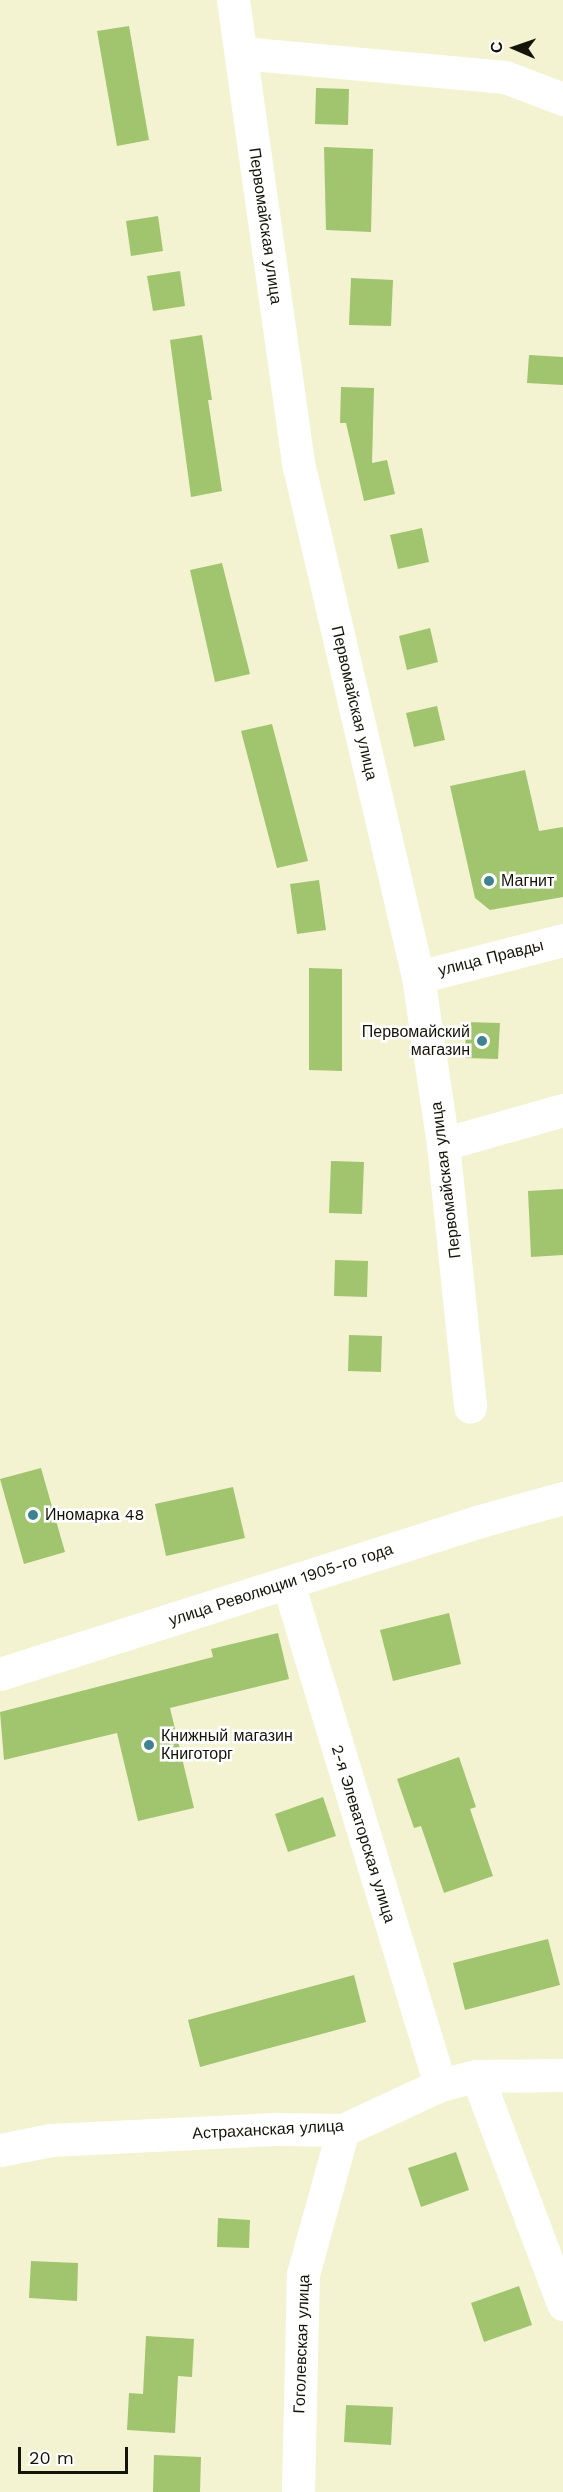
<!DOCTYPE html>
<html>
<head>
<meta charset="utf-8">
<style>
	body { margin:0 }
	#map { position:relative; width:563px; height:2492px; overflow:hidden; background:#f4f3d1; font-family:"Work Sans",sans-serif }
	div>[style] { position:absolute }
	.building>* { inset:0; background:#a1c46f }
	.minor>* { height:33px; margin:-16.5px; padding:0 16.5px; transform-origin:16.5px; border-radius:16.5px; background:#fff }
	.dots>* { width:16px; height:16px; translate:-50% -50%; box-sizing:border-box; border:3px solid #fff; border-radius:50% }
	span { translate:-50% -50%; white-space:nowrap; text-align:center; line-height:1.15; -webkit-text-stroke:5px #fff; paint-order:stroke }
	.street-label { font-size:16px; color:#151409 }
	.poi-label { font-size:16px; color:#151409 }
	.left { translate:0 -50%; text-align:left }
	.right { translate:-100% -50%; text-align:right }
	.north { position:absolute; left:485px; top:18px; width:60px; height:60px; -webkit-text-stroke:4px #fff; paint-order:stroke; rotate:272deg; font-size:16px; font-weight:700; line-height:24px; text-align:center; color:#151409 }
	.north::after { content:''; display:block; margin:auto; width:21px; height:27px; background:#151409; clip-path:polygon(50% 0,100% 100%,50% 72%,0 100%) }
	.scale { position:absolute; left:18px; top:2447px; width:110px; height:27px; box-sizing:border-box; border:3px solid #151409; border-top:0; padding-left:8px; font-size:18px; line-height:21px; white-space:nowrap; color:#151409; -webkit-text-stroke:4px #fff; paint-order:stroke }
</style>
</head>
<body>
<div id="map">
	<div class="building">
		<i style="clip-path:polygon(129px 26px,149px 140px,117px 146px,97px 31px)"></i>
		<i style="clip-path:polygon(316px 88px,349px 89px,348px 125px,315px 124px)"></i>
		<i style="clip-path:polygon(324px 147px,373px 149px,371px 232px,326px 230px)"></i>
		<i style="clip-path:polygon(158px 216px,163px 251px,131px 256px,126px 221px)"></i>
		<i style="clip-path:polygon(180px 271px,185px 306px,153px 311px,147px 276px)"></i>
		<i style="clip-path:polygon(351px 278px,393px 280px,391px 326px,349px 325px)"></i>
		<i style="clip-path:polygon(202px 335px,212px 400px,208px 400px,222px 491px,191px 497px,170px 340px)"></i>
		<i style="clip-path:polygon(529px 355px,563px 357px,563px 385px,527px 383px)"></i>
		<i style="clip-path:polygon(341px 387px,374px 388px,372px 463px,387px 460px,395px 494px,364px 501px,346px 423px,340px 423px)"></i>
		<i style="clip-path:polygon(422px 528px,429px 562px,398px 569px,390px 535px)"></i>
		<i style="clip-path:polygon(222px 563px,250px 674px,215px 682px,190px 570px)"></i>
		<i style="clip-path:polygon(430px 628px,438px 662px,407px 670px,399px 636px)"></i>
		<i style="clip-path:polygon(437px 706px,445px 740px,414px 747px,406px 713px)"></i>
		<i style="clip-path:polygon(272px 724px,308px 861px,277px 868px,241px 731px)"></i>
		<i style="clip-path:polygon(525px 770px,539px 831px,563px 827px,563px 897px,490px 910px,475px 898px,450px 786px)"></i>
		<i style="clip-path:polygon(319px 880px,326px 930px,297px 934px,290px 884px)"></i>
		<i style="clip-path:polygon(309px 968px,342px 969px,342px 1071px,309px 1070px)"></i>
		<i style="clip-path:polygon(466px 1022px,500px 1023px,498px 1059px,465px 1058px)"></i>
		<i style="clip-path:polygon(331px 1161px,364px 1162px,362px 1214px,329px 1213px)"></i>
		<i style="clip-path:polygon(563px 1189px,563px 1255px,531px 1257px,528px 1191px)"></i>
		<i style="clip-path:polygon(335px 1260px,368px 1261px,367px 1297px,334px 1296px)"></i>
		<i style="clip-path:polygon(349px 1335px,382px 1336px,381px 1372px,348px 1371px)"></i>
		<i style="clip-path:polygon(41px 1468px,65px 1552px,24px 1564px,0 1479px)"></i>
		<i style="clip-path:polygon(233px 1487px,245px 1538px,166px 1556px,155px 1504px)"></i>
		<i style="clip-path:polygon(449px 1613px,461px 1664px,393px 1681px,380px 1630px)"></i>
		<i style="clip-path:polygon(278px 1633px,289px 1679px,170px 1708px,194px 1808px,138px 1821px,117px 1733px,4px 1760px,0 1712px,213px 1657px,211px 1649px)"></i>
		<i style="clip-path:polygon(459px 1757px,476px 1807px,470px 1809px,493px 1876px,444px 1893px,421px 1826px,414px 1828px,397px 1779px)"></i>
		<i style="clip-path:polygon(323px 1797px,336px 1836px,288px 1852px,275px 1814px)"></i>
		<i style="clip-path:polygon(548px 1939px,560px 1985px,465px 2010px,453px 1963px)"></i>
		<i style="clip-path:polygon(354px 1975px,366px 2022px,200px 2067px,188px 2020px)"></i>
		<i style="clip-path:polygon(456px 2152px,469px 2190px,421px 2207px,408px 2168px)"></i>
		<i style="clip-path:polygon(218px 2218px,250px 2220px,249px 2248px,217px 2247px)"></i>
		<i style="clip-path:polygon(31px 2261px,78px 2263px,77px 2301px,29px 2298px)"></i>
		<i style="clip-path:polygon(519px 2286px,532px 2325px,484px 2342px,471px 2303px)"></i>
		<i style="clip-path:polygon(146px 2336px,194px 2339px,192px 2377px,178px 2376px,175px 2433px,127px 2430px,129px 2393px,143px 2394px)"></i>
		<i style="clip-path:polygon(346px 2405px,393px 2407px,391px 2445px,344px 2442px)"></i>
		<i style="clip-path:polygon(154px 2455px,201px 2457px,200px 2492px,153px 2492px)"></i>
	</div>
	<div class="minor">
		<i style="left:233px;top:0;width:472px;rotate:82deg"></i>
		<i style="left:299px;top:467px;width:524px;rotate:76.87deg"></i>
		<i style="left:418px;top:977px;width:169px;rotate:81.5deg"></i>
		<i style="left:443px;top:1144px;width:264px;rotate:84.1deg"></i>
		<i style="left:241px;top:53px;width:265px;rotate:5.2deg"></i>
		<i style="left:505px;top:77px;width:62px;rotate:20.8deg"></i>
		<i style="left:418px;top:977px;width:150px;rotate:-14.3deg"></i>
		<i style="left:443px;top:1144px;width:125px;rotate:-15.8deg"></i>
		<i style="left:288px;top:1583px;width:525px;rotate:73.15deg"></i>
		<i style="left:0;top:1674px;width:501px;rotate:-17.67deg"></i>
		<i style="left:477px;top:1522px;width:89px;rotate:-15.6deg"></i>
		<i style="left:477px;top:2076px;width:244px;rotate:69.3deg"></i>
		<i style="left:0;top:2150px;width:52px;rotate:-11.1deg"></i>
		<i style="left:51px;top:2140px;width:229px;rotate:-2.8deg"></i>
		<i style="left:280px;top:2129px;width:63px;rotate:0.9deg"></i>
		<i style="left:343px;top:2130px;width:107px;rotate:-24.9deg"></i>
		<i style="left:440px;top:2085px;width:38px;rotate:-14deg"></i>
		<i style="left:477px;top:2076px;width:86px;rotate:-0.7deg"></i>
		<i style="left:298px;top:2492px;width:218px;rotate:-88.7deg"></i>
		<i style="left:303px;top:2274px;width:149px;rotate:-74.5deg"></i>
	</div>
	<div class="dots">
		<i style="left:489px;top:881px;background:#3f8391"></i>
		<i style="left:482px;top:1041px;background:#3f8391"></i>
		<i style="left:33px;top:1515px;background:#3f8391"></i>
		<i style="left:149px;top:1745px;background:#3f8391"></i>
	</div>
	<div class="street-label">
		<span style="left:265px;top:226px;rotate:82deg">Первомайская улица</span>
		<span style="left:354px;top:703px;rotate:77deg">Первомайская улица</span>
		<span style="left:491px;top:958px;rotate:-14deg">улица Правды</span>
		<span style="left:446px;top:1180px;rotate:-97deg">Первомайская улица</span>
		<span style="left:281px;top:1585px;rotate:-18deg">улица Революции 1905-го года</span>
		<span style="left:363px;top:1834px;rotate:73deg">2-я Элеваторская улица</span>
		<span style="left:268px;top:2130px;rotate:-3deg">Астраханская улица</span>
		<span style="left:302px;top:2344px;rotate:-88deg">Гоголевская улица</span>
	</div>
	<div class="poi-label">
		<span class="left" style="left:501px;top:881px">Магнит</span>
		<span class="right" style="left:470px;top:1041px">Первомайский<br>магазин</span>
		<span class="left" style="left:45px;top:1515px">Иномарка 48</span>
		<span class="left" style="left:161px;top:1745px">Книжный магазин<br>Книготорг</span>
	</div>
	<div class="north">С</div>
	<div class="scale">20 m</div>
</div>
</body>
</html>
